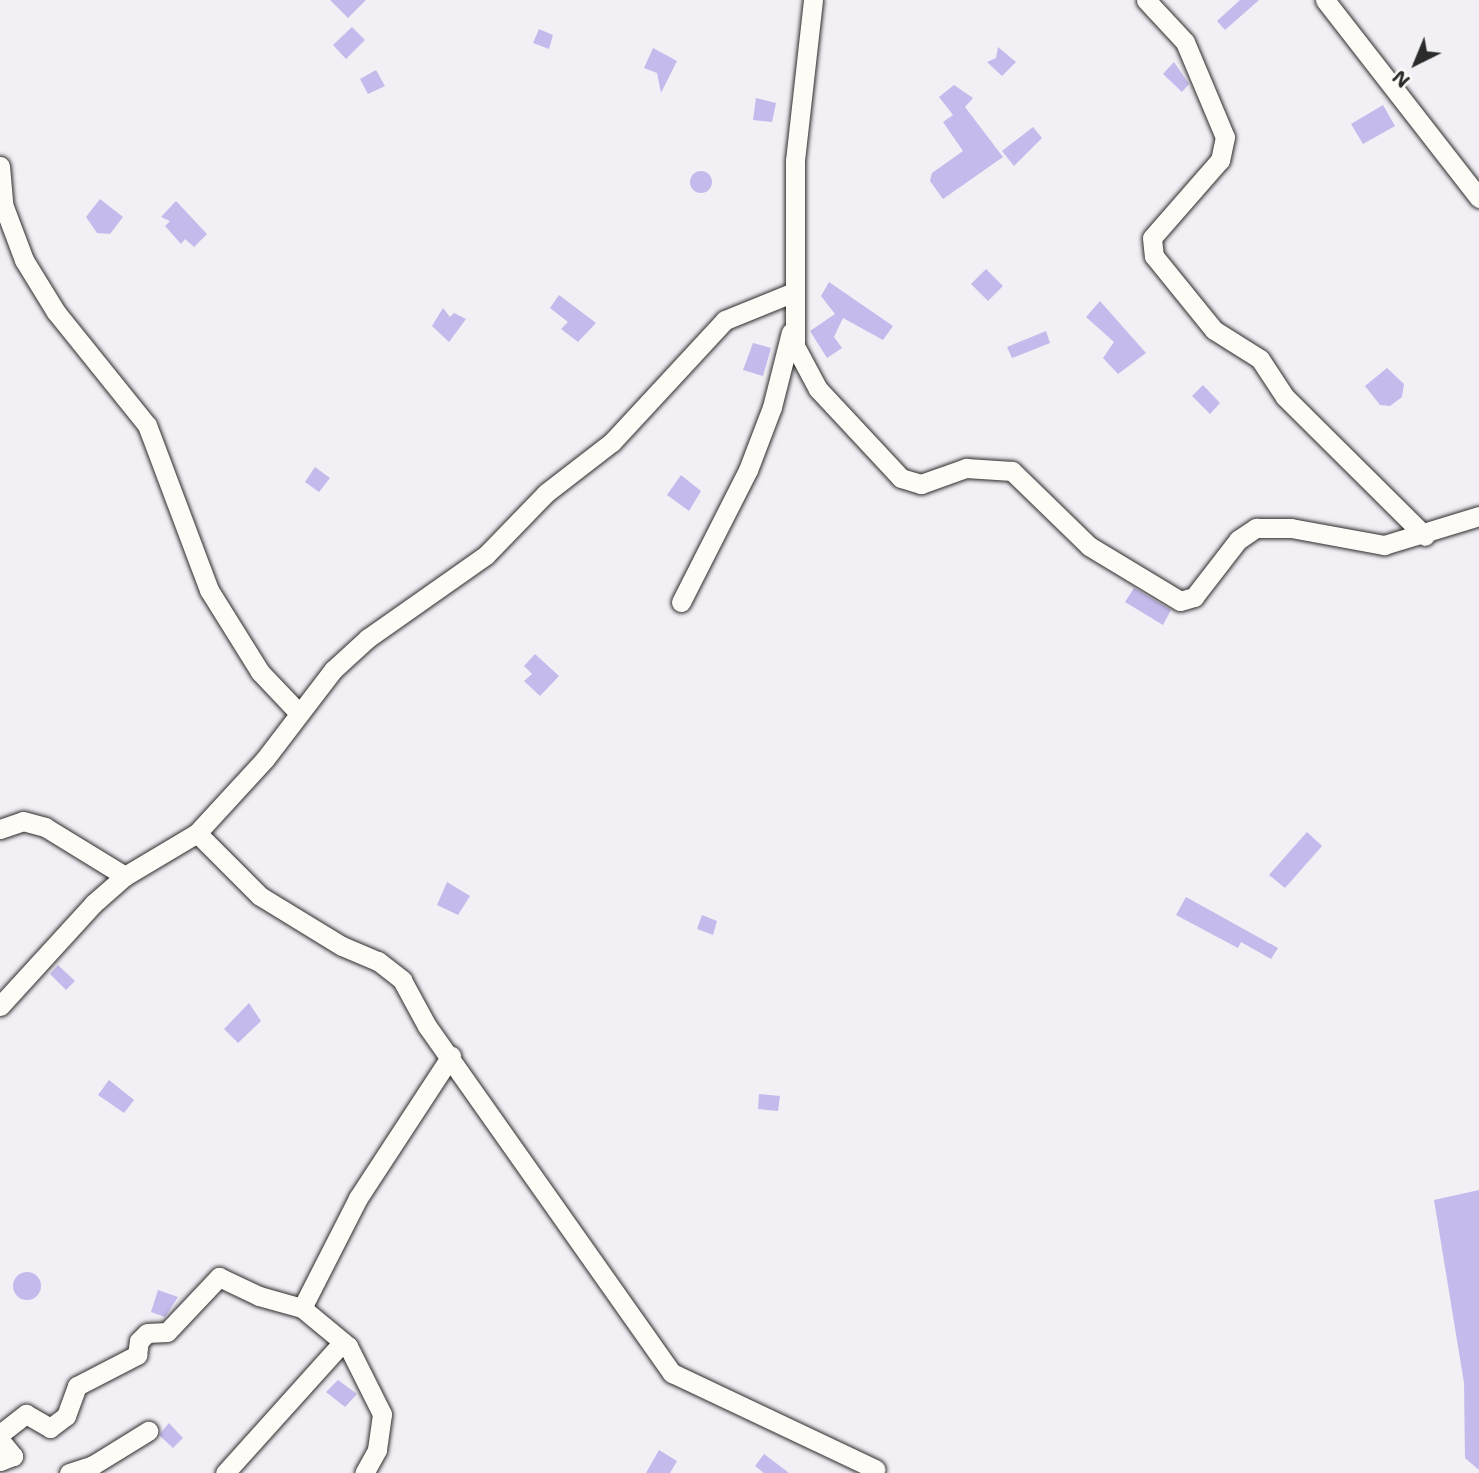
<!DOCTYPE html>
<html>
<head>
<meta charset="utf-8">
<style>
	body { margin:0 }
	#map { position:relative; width:1479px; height:1473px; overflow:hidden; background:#f2eff5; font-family:"Shantell Sans",sans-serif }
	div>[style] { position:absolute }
	.building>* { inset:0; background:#c5baec }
	.round { border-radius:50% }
	.roads { filter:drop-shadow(0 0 2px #2b2b2b) drop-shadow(0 0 2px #2b2b2b) }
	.minor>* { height:19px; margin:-9.5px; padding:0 9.5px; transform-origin:9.5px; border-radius:9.5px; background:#fdfcf7 }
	span { translate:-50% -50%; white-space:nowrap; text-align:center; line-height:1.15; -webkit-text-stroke:5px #fdfcf7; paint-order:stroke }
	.north { position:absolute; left:1381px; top:28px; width:70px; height:70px; -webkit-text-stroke:5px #fdfcf7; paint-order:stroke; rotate:223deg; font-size:19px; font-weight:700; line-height:28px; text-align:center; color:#2b2b2b }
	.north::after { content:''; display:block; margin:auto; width:24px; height:32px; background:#2b2b2b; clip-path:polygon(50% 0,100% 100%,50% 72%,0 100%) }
</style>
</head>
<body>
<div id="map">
	<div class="building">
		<i style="clip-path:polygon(330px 0,366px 0,348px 18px)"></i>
		<i style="clip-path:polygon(1240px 0,1259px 0,1225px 30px,1217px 21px)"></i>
		<i style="clip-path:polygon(352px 27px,365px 40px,346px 59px,333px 45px)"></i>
		<i style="clip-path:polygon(539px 29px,553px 35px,549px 49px,533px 43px)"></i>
		<i style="clip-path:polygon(998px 47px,1016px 62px,1002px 76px,987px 62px,996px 58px)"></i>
		<i style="clip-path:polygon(653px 48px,677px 61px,661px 93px,657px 73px,644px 68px)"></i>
		<i style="clip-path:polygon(1174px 62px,1189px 84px,1182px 92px,1163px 74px)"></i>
		<i style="clip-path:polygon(376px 70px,385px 86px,368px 94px,360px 79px)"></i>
		<i style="clip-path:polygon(954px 85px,973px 98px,965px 107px,1003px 157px,943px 199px,930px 181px,932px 173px,963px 151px,943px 122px,953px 115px,939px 97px)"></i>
		<i style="clip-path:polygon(756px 98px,776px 103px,772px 122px,753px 120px)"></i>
		<i style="clip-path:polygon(1383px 105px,1395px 126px,1363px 144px,1351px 124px)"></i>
		<i style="clip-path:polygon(1033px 127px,1042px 138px,1014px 166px,1002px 151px)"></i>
		<i class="round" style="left:690px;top:171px;width:22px;height:22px"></i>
		<i style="clip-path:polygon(100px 199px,123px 217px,110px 234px,97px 233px,86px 217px)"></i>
		<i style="clip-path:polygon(176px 201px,207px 234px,194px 247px,185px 239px,181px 244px,165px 226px,170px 221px,161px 217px)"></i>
		<i style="clip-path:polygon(986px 269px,1003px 286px,988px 301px,971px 284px)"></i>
		<i style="clip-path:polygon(829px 282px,893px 326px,883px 340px,843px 318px,834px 337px,842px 348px,827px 358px,810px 331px,835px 314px,821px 296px)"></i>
		<i style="clip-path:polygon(559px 295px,596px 323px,578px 342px,561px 329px,568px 322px,550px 308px)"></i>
		<i style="clip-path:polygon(1100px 301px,1146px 353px,1118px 374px,1103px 358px,1114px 342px,1086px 317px)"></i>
		<i style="clip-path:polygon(443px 308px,450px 317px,454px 313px,466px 319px,449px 342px,432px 326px)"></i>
		<i style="clip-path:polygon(1046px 331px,1050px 343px,1012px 358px,1007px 347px)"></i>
		<i style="clip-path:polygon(753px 343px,771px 348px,763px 376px,743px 370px)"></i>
		<i style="clip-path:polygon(1387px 368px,1404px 384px,1402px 397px,1390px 406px,1380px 405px,1365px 386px)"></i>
		<i style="clip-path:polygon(1203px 385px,1220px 403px,1210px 414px,1192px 396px)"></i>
		<i style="clip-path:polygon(315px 467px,330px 478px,319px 492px,305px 482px)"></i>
		<i style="clip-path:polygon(681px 475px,701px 491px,689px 511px,667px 495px)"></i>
		<i style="clip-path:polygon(1134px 588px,1171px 610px,1163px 625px,1125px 602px)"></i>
		<i style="clip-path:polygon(535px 654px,559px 676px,540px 696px,524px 681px,532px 674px,524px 666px)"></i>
		<i style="clip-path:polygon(1307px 832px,1322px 846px,1285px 888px,1269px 875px)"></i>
		<i style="clip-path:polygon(447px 882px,470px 896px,458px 915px,437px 905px)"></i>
		<i style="clip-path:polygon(1186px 897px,1278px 948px,1271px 959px,1241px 942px,1238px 948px,1176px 915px)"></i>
		<i style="clip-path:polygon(702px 915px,717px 921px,713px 935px,697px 929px)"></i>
		<i style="clip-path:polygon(58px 965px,75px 981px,66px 990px,50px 974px)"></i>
		<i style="clip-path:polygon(249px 1003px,261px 1021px,238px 1043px,224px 1029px)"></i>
		<i style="clip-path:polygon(109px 1080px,134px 1100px,124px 1113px,98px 1095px)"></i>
		<i style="clip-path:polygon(759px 1094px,780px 1096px,778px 1111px,758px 1109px)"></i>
		<i style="clip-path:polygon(1479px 1190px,1479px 1470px,1465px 1458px,1464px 1383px,1434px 1200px)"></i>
		<i class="round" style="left:13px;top:1272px;width:28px;height:28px"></i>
		<i style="clip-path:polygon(158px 1290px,178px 1297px,165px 1317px,151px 1312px)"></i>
		<i style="clip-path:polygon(338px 1380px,357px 1394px,345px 1407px,326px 1392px)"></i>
		<i style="clip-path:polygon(169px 1423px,183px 1438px,173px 1448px,159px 1435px)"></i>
		<i style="clip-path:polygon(659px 1450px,677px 1461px,670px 1473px,646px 1473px)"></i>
		<i style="clip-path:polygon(764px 1454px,789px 1473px,764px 1473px,755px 1466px)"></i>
	</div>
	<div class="roads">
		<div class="minor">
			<i style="left:813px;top:0;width:162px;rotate:96.4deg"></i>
			<i style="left:795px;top:161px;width:185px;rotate:90deg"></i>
			<i style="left:795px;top:346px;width:49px;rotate:61.9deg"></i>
			<i style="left:818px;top:389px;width:122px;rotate:47deg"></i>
			<i style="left:901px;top:478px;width:21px;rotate:17deg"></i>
			<i style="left:921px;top:484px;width:48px;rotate:-19.6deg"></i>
			<i style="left:966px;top:468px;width:46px;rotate:3.7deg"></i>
			<i style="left:1012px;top:471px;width:107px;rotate:44.2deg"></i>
			<i style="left:1089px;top:546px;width:106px;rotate:31.1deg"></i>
			<i style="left:1180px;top:601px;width:15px;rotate:-16deg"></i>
			<i style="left:1194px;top:597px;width:72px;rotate:-52.3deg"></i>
			<i style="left:1238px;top:540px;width:22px;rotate:-34deg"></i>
			<i style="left:1256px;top:528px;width:35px"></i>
			<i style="left:1291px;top:528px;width:95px;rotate:10.4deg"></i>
			<i style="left:1384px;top:545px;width:99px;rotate:-17deg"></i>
			<i style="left:1146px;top:0;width:57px;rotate:47.1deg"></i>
			<i style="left:1185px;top:42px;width:103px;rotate:67.2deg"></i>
			<i style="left:1225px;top:137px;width:24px;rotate:102deg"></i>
			<i style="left:1220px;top:160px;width:103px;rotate:131.1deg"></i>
			<i style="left:1152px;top:238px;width:18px;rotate:84deg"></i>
			<i style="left:1154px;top:256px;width:95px;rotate:51deg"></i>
			<i style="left:1214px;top:330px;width:54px;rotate:32.2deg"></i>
			<i style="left:1260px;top:359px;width:45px;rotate:56.7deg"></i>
			<i style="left:1285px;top:397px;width:197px;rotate:44.8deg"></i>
			<i style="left:1325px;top:0;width:251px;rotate:52.1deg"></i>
			<i style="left:0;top:166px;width:38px;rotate:85deg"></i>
			<i style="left:3px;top:204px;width:60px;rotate:69.4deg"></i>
			<i style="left:24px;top:260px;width:61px;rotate:58.4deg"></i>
			<i style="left:56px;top:312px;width:145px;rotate:51.2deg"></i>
			<i style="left:147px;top:425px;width:176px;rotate:69.4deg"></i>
			<i style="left:209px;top:590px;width:97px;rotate:58.1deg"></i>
			<i style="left:260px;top:672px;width:55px;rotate:46.5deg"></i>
			<i style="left:681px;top:602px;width:148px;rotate:-63.1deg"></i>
			<i style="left:748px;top:470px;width:67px;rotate:-69.1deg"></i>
			<i style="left:772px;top:407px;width:77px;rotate:-75.8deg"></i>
			<i style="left:0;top:829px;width:24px;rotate:-19deg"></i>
			<i style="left:23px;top:821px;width:23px;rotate:15deg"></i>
			<i style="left:45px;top:827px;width:94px;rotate:31.5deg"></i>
			<i style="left:197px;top:833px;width:89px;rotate:45deg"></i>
			<i style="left:260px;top:896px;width:96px;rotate:31.4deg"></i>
			<i style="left:342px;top:946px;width:39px;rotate:23deg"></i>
			<i style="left:378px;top:961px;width:31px;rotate:38deg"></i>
			<i style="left:402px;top:980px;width:52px;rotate:61.5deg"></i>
			<i style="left:427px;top:1026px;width:425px;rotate:54.8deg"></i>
			<i style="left:672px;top:1373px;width:225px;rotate:25.3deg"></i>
			<i style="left:0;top:1006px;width:138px;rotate:-47.6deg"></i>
			<i style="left:93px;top:904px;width:43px;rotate:-41.2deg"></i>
			<i style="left:125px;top:876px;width:84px;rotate:-30.8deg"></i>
			<i style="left:197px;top:833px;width:100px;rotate:-47.4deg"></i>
			<i style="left:265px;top:759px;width:112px;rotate:-52.6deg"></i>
			<i style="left:333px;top:670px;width:47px;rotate:-42.4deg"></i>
			<i style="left:368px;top:638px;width:144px;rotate:-35.1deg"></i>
			<i style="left:486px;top:555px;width:86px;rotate:-45.9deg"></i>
			<i style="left:546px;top:493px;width:83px;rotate:-37.7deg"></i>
			<i style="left:612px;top:442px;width:166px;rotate:-47.2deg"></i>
			<i style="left:725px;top:320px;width:74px;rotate:-22.1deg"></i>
			<i style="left:302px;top:1308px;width:60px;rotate:39.6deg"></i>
			<i style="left:348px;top:1346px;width:76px;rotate:63.4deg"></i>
			<i style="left:382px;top:1414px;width:36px;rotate:98deg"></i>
			<i style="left:377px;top:1450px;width:26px;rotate:119deg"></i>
			<i style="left:0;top:1434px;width:33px;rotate:-38deg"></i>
			<i style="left:26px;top:1414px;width:28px;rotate:30deg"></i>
			<i style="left:50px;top:1428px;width:20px;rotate:-37deg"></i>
			<i style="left:66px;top:1416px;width:32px;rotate:-70deg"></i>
			<i style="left:77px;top:1386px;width:68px;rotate:-27.3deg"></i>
			<i style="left:137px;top:1355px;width:14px;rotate:-82deg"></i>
			<i style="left:139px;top:1341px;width:11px;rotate:-45deg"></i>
			<i style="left:147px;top:1333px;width:20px;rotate:-3deg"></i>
			<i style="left:167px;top:1332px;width:76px;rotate:-46.6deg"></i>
			<i style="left:219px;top:1277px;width:44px;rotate:25.4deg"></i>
			<i style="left:259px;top:1296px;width:45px;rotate:15.6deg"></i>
			<i style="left:302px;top:1308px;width:123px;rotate:-63deg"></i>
			<i style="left:358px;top:1198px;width:170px;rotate:-56.8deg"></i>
			<i style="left:0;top:1440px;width:21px;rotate:51deg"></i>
			<i style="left:13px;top:1456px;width:14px;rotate:159deg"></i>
			<i style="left:93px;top:1465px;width:65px;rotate:-31.7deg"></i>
			<i style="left:69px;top:1473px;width:25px;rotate:-18deg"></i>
			<i style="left:93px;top:1465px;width:11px;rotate:139deg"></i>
			<i style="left:225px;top:1473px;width:176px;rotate:-48deg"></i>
		</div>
	</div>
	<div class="north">N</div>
</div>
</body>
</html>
